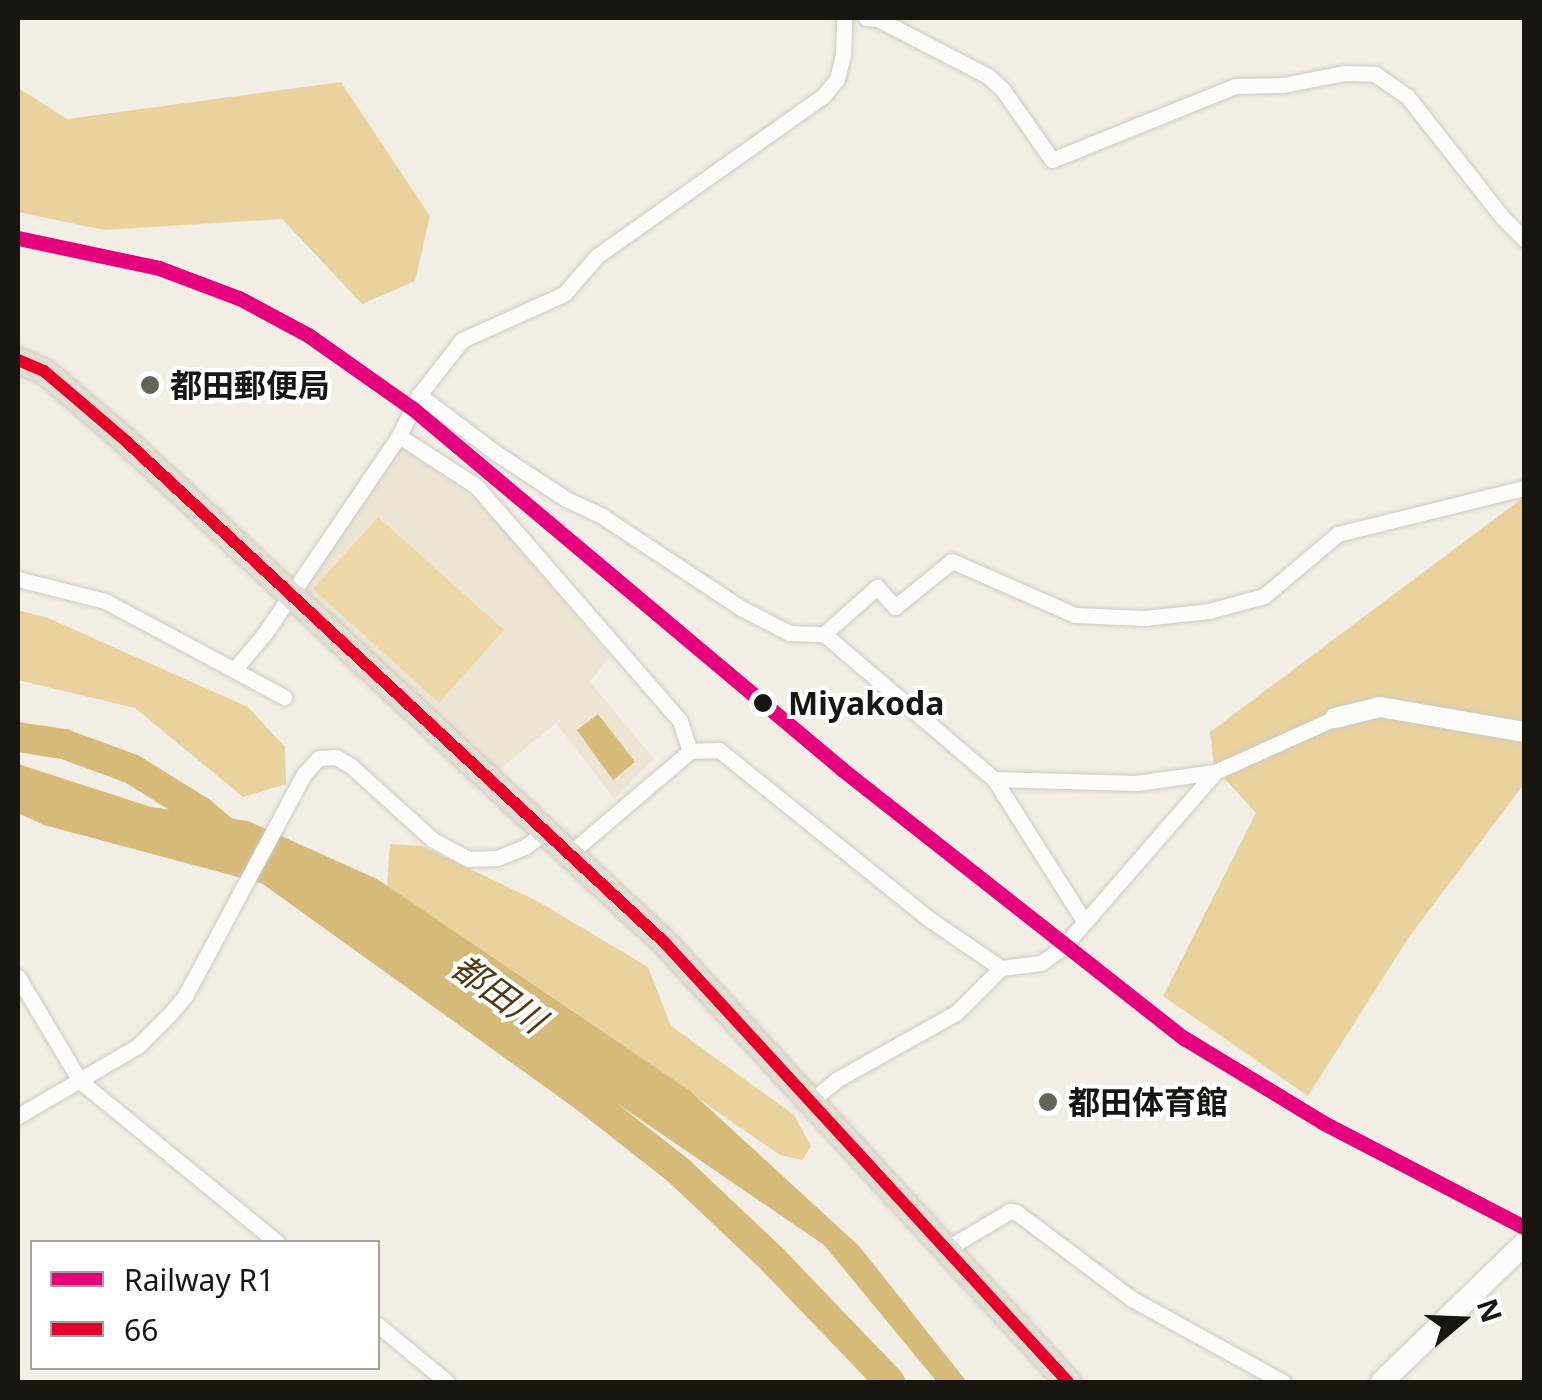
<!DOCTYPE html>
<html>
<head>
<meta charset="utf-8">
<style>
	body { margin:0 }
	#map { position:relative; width:1542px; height:1400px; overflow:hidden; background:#f2eee5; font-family:"Noto Sans","Noto Sans JP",sans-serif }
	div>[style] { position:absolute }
	.built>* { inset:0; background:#ede5d4 }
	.green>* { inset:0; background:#edd7a6 }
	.forest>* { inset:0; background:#e9d29e }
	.water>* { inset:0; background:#d6ba79 }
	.river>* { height:30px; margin:-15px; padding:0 15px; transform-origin:15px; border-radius:15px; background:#d6ba79 }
	.roads { filter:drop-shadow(0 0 2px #cdcac3) drop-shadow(0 0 2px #cdcac3) }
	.minor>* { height:15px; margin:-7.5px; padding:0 7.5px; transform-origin:7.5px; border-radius:7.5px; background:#fdfcfb }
	.tertiary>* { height:20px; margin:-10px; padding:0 10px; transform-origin:10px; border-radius:10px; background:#fdfcfb }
	.secondary>* { height:22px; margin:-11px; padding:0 11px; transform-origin:11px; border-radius:11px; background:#fdfcfb }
	.trunk>* { height:25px; margin:-12.5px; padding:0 12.5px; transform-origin:12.5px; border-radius:12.5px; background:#e2ddd0 }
	.bus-1>* { height:12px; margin:-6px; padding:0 6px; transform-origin:6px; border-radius:6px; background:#e4002b }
	.rail-1>* { height:15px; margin:-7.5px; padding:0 7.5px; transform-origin:7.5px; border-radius:7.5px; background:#e5007d }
	.dots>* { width:28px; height:28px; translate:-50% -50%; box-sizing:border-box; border:5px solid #fff; border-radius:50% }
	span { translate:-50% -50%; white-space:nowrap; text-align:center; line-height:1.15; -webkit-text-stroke:8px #fff; paint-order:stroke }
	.poi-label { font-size:32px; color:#191611; font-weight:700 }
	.left { translate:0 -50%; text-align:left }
	.stop-label { font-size:32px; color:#191611; font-weight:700 }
	.water-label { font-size:35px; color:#4d3c17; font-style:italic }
	.frame { position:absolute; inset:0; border:20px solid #191611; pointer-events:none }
	.legend { position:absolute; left:30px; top:1240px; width:350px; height:130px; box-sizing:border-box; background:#fff; border:2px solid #a3a2a0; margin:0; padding:12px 18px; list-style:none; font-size:30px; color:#191611 }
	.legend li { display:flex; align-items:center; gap:20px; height:50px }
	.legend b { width:50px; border:2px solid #a3a2a0 }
	.north { position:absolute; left:1412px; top:1270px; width:100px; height:100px; -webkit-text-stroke:8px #fff; paint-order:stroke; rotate:71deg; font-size:28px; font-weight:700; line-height:40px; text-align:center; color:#191611 }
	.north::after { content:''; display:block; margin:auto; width:35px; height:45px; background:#191611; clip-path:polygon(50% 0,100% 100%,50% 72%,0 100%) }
</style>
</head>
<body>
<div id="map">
	<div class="built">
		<i style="clip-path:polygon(402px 447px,482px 505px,610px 656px,590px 682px,654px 759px,614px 799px,556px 723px,495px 773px,302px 591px)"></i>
	</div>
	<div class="green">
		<i style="clip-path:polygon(378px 517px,504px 630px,439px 703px,313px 589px)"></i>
	</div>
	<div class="forest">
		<i style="clip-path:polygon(341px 82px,430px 216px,415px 281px,362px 304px,282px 219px,104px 230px,18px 212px,18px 88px,67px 119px)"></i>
		<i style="clip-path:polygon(1524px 497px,1524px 784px,1409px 937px,1308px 1096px,1163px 996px,1256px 813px,1214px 767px,1210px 732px)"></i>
		<i style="clip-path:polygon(18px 610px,48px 618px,248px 707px,285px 747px,286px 784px,243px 797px,135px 708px,18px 680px)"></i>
		<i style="clip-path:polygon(390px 844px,422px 846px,537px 901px,648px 967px,671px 1026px,794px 1115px,811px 1146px,802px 1160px,780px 1155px,638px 1057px,562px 1010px,387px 886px)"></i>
	</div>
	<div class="water">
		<i style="clip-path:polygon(598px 714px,635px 762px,613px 780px,577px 730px)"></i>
		<i style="clip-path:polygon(18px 764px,151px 807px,248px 821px,377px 879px,690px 1091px,859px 1246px,967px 1382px,937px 1382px,824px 1245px,533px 1046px,339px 904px,44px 825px,18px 813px)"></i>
	</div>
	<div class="river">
		<i style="left:18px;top:737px;width:47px;rotate:8.7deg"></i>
		<i style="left:64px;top:744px;width:72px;rotate:20.2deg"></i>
		<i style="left:132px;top:769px;width:81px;rotate:31.9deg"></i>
		<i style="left:201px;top:812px;width:43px;rotate:40.3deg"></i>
		<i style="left:269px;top:870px;width:390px;rotate:35.7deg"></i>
		<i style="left:586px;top:1098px;width:118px;rotate:38.1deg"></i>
		<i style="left:679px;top:1171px;width:129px;rotate:43.4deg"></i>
		<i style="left:773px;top:1260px;width:169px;rotate:46.2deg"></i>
	</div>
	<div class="roads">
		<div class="minor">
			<i style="left:866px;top:18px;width:12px;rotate:5deg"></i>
			<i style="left:878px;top:19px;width:124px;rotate:27.4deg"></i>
			<i style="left:988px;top:76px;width:21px;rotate:43deg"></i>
			<i style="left:1003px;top:90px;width:85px;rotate:55deg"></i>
			<i style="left:1052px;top:160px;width:197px;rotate:-22deg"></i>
			<i style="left:1235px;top:86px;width:48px;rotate:-1.2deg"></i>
			<i style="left:1283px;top:85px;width:62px;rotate:-11.1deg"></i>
			<i style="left:1344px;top:73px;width:31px;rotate:2deg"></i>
			<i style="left:1375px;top:74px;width:39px;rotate:35deg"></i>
			<i style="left:1407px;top:96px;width:155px;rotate:51.8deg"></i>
			<i style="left:1503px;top:218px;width:30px;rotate:45deg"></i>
			<i style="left:419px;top:395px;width:96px;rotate:37deg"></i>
			<i style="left:496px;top:453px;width:84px;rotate:33.3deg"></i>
			<i style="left:566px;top:499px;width:40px;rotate:25deg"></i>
			<i style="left:602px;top:516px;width:167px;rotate:33.5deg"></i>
			<i style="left:741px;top:608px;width:54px;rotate:27.5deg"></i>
			<i style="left:789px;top:633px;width:35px;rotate:2deg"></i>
			<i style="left:824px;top:634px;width:223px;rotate:40.5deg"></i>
			<i style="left:994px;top:779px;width:142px;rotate:1.6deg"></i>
			<i style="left:1136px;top:783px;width:80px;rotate:-7.9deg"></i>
			<i style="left:399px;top:436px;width:92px;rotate:33deg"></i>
			<i style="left:476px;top:486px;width:311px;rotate:49deg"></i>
			<i style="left:680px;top:721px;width:32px;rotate:72deg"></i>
			<i style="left:18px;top:579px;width:90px;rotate:14.2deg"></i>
			<i style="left:105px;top:601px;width:146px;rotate:28.1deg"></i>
			<i style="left:234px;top:670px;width:48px;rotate:-50deg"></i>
			<i style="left:265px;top:633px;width:238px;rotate:-55.8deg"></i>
			<i style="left:399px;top:436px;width:46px;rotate:-64deg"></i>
			<i style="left:419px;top:395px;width:70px;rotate:-52deg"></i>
			<i style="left:462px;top:340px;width:112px;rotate:-24.3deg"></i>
			<i style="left:564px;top:294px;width:50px;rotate:-49deg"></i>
			<i style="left:597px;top:256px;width:278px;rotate:-35.3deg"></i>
			<i style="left:824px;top:95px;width:21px;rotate:-51deg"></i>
			<i style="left:837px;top:79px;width:25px;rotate:-76deg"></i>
			<i style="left:843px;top:55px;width:37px;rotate:-88deg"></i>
			<i style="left:824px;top:634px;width:71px;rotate:-41.6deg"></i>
			<i style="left:877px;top:587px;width:27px;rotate:48deg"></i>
			<i style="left:895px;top:607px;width:73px;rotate:-38.9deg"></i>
			<i style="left:952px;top:561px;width:134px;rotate:23.7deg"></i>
			<i style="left:1075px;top:615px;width:69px;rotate:2.5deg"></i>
			<i style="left:1144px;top:618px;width:65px;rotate:-6.1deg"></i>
			<i style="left:1209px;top:611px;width:57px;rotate:-15.3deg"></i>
			<i style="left:1264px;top:596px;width:97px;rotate:-40deg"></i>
			<i style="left:1338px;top:534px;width:192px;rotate:-13.9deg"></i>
			<i style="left:234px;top:670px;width:57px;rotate:28.4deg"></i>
			<i style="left:994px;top:779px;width:168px;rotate:57.6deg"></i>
			<i style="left:568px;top:855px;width:160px;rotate:-40.4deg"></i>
			<i style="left:690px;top:751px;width:29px;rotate:-2deg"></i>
			<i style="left:719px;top:750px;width:273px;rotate:38.8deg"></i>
			<i style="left:932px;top:921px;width:83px;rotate:34.3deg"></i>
			<i style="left:18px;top:977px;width:121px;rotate:59.2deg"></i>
			<i style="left:80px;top:1081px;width:254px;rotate:39.3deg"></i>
			<i style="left:810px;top:1102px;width:34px;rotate:-40deg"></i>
			<i style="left:836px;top:1080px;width:137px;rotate:-29.2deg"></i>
			<i style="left:956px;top:1013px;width:64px;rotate:-45deg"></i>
			<i style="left:1001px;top:968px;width:40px;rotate:-7.1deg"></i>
			<i style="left:1041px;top:963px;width:29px;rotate:-36deg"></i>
			<i style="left:1064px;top:946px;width:230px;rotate:-49deg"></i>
			<i style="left:1215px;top:772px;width:132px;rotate:-24.2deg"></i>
			<i style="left:18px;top:1116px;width:139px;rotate:-30.3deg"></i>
			<i style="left:138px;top:1046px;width:44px;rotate:-45deg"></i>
			<i style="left:169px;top:1015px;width:25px;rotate:-50deg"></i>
			<i style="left:185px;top:996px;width:252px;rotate:-61.8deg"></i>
			<i style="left:304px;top:774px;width:22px;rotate:-47deg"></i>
			<i style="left:319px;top:758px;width:17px;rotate:-3deg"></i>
			<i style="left:336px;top:757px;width:17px;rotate:31deg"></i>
			<i style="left:351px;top:766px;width:110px;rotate:42.1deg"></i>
			<i style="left:433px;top:840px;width:40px;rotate:28deg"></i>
			<i style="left:468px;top:859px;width:29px;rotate:-2deg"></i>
			<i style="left:497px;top:858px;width:31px;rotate:-22deg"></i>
			<i style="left:526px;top:846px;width:21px;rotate:-37deg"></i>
			<i style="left:943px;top:1251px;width:78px;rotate:-30.8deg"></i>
			<i style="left:1010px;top:1211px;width:6px;rotate:9deg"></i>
			<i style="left:1016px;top:1212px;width:145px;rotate:36.9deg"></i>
			<i style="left:1132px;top:1299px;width:172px;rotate:28.8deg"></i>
			<i style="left:378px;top:1325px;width:89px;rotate:39.6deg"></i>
		</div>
		<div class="tertiary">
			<i style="left:1335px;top:718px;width:46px;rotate:-13.7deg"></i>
			<i style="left:1380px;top:707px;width:146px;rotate:9.8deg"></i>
		</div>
		<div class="secondary">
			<i style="left:1382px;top:1382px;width:198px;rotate:-44.2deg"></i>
		</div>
		<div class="trunk">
			<i style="left:18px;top:360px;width:28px;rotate:23deg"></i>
			<i style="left:44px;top:371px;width:109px;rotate:40.5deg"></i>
			<i style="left:127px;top:442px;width:734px;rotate:42.96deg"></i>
			<i style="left:664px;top:942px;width:597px;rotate:47.44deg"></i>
		</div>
	</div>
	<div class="bus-1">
		<i style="left:18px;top:360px;width:28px;rotate:23deg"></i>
		<i style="left:44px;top:371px;width:109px;rotate:40.5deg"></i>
		<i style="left:127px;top:442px;width:734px;rotate:42.96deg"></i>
		<i style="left:664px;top:942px;width:597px;rotate:47.44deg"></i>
	</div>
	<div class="rail-1">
		<i style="left:18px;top:238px;width:144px;rotate:12deg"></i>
		<i style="left:159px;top:268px;width:85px;rotate:20.6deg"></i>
		<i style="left:239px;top:298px;width:78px;rotate:28.2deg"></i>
		<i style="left:308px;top:335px;width:127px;rotate:35.1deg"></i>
		<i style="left:412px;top:408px;width:563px;rotate:40.03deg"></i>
		<i style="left:843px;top:770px;width:434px;rotate:38.2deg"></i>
		<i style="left:1184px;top:1038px;width:162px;rotate:31.3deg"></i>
		<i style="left:1322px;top:1122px;width:228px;rotate:27.5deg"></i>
	</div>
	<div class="dots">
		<i style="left:150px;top:385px;background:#65625b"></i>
		<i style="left:763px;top:703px;background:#191611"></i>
		<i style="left:1048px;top:1102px;background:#65625b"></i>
	</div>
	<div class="poi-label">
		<span class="left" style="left:170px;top:385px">都田郵便局</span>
		<span class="left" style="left:1068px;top:1102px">都田体育館</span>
	</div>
	<div class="stop-label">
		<span class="left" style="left:788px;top:703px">Miyakoda</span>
	</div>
	<div class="water-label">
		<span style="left:499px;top:993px;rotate:36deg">都田川</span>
	</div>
	<div class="frame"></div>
	<ul class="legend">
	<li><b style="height:12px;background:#e5007d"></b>Railway R1</li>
	<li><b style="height:12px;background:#e4002b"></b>66</li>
	</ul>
	<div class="north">N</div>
</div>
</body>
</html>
